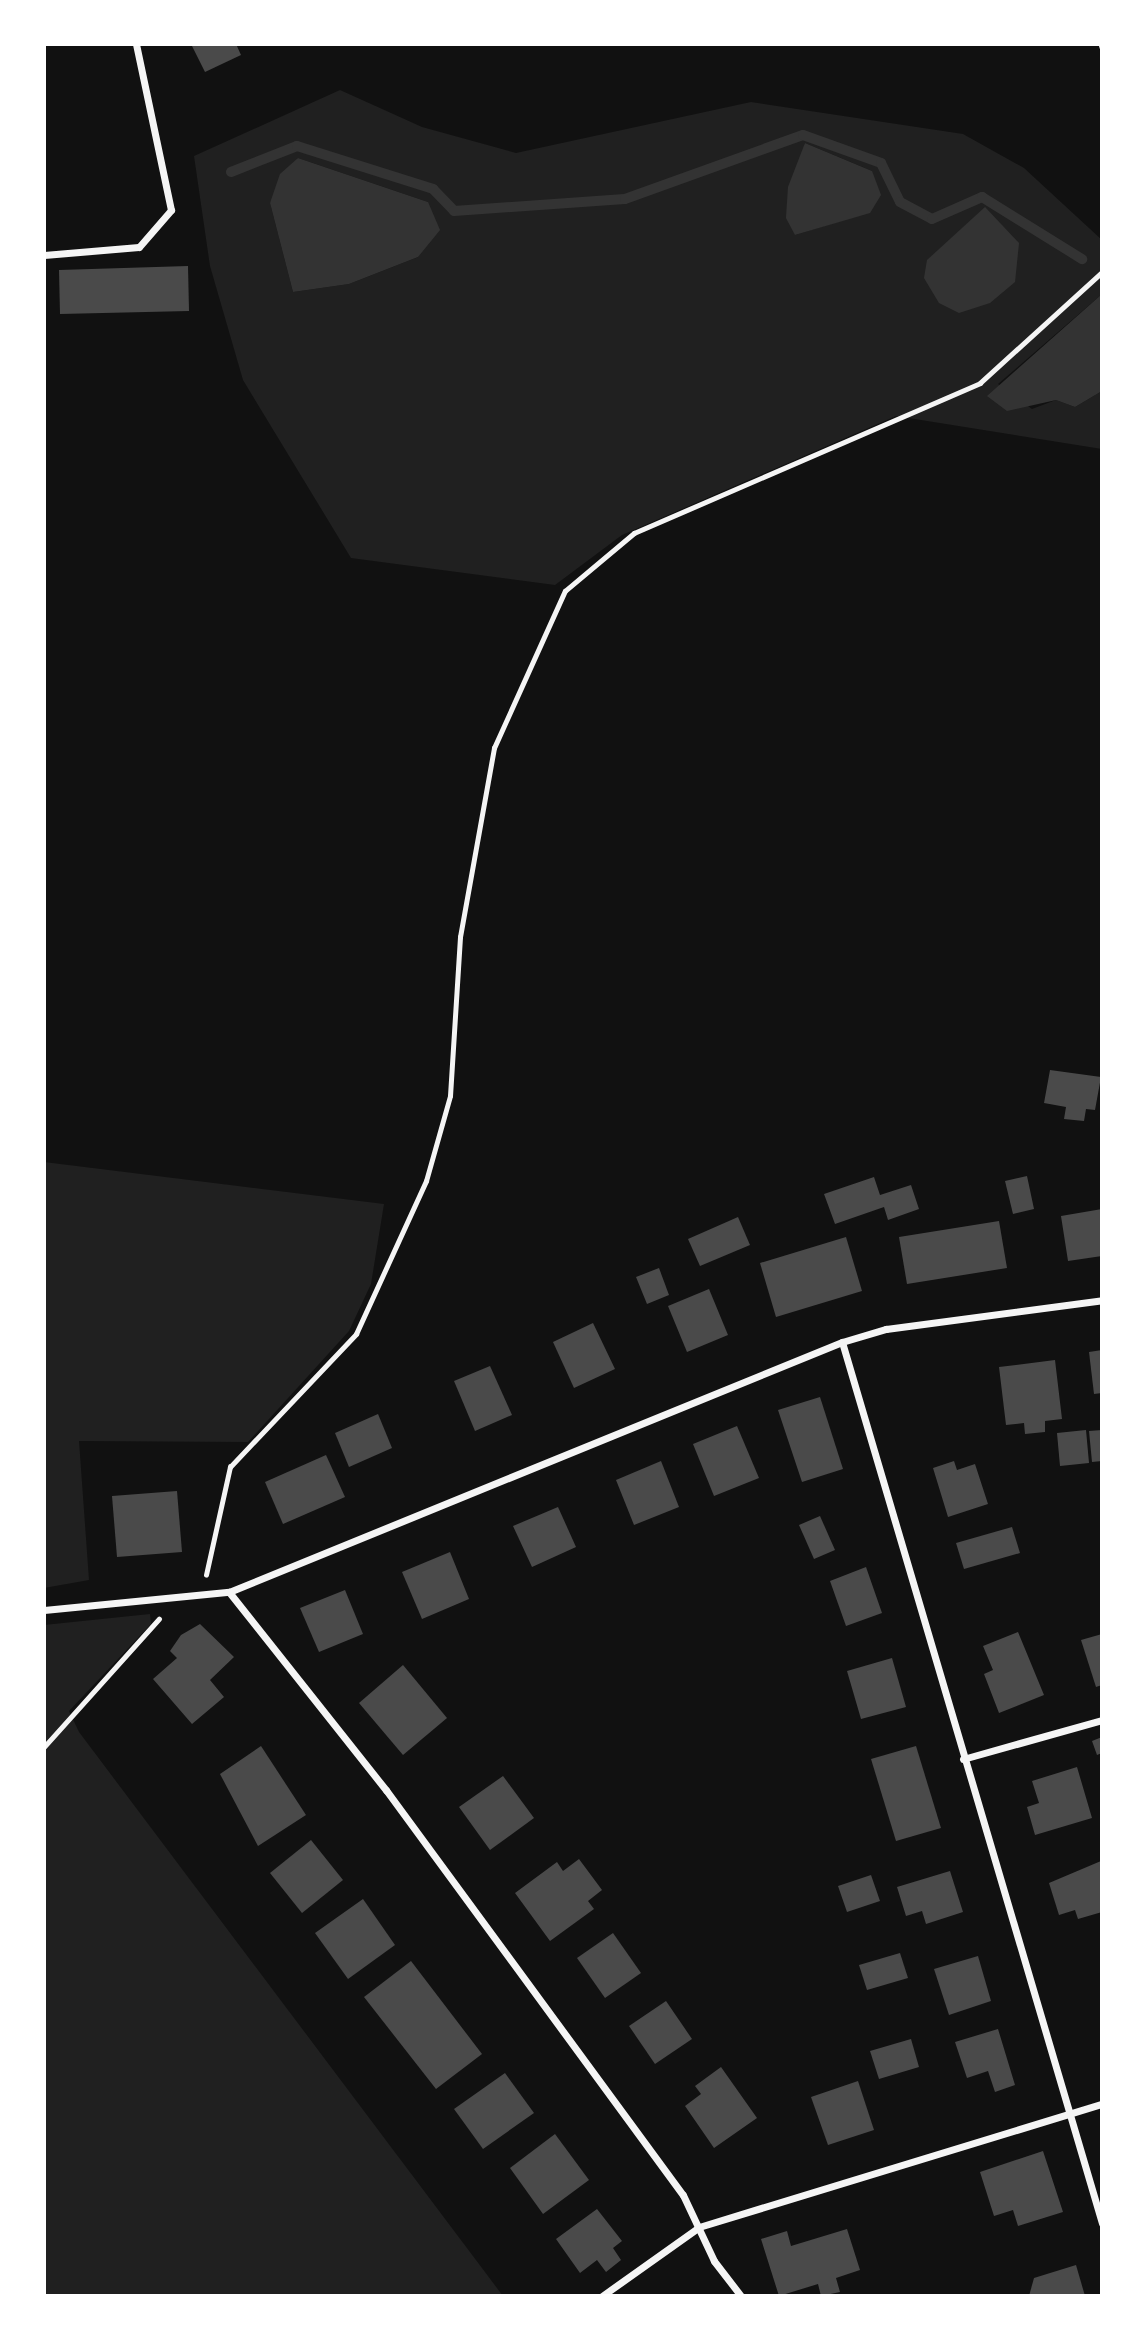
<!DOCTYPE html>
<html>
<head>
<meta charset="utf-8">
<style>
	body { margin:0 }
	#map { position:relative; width:1146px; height:2340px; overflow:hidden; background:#111; font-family:Spectral,serif }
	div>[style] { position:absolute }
	.green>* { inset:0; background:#202020 }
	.water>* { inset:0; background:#333 }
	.stream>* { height:10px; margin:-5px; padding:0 5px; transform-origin:5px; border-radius:5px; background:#333 }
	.building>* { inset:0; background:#4a4a4a }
	.path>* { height:4.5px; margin:-2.25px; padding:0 2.25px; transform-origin:2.25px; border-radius:2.25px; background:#f5f5f5 }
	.minor>* { height:7px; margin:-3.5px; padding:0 3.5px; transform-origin:3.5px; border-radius:3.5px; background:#f5f5f5 }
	span { translate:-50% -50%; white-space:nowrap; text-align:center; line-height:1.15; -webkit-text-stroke:7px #fff; paint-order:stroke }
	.frame { position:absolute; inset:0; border:46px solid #fff; pointer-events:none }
</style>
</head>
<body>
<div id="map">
	<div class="green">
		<i style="clip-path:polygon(evenodd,340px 90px,422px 127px,516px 153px,751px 102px,963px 134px,1024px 168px,1102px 240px,1102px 294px,998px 384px,1032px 409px,1056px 400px,1075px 407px,1102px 391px,1102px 449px,896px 416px,622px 535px,555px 585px,351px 558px,243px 380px,210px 266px,194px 156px,340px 90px,805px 143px,872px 171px,870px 212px,795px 235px,805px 143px,340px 90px,298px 158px,428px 202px,418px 257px,349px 284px,293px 292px,270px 203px,298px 158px)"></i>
		<i style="clip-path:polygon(44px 1162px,384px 1204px,371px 1284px,349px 1331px,248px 1442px,79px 1441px,89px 1580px,44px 1588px)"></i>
		<i style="clip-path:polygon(150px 1614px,151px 1624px,69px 1711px,79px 1732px,503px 2296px,44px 2296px,44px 1625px)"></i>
	</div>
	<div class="water">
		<i style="clip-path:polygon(805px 143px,872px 171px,881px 195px,870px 213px,795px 235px,786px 218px,788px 187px)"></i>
		<i style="clip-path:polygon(298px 158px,428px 202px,440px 230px,418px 257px,349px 284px,293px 292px,270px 203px,280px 174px)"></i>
		<i style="clip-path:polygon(985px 207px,1019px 243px,1015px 282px,990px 303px,959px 313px,939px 303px,924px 278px,927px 260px)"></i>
		<i style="clip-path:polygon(1102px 294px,1102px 391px,1075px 407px,1056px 400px,1007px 411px,987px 396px)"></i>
	</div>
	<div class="stream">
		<i style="left:231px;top:172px;width:71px;rotate:-21.5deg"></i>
		<i style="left:297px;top:146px;width:143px;rotate:17.5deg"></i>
		<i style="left:433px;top:189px;width:30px;rotate:46deg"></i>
		<i style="left:454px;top:211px;width:171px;rotate:-4deg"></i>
		<i style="left:625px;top:199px;width:189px;rotate:-19.8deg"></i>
		<i style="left:803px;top:135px;width:83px;rotate:19.7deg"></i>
		<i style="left:881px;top:163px;width:43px;rotate:64deg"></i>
		<i style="left:900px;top:202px;width:36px;rotate:28deg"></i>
		<i style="left:932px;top:219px;width:55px;rotate:-23.7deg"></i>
		<i style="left:982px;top:197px;width:118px;rotate:31.8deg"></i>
	</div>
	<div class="building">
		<i style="clip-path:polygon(191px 44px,236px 44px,241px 55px,205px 72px)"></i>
		<i style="clip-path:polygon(188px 266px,189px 311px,60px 314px,59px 270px)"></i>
		<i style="clip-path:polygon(1050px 1070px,1101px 1077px,1095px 1110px,1086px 1109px,1084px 1121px,1064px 1119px,1066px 1107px,1044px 1103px)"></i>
		<i style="clip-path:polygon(1027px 1176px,1034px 1209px,1013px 1214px,1005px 1181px)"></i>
		<i style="clip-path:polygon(874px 1177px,880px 1195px,911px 1185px,919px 1209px,888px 1220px,884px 1207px,835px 1224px,824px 1194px)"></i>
		<i style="clip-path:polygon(1102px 1209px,1102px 1256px,1068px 1261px,1061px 1216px)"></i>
		<i style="clip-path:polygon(738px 1217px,750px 1245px,700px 1266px,688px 1239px)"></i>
		<i style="clip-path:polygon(999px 1221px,1007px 1268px,907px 1284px,899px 1237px)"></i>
		<i style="clip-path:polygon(846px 1237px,862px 1291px,776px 1317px,760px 1263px)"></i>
		<i style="clip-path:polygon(659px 1268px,669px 1295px,647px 1304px,636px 1277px)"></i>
		<i style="clip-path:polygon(709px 1289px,728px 1335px,687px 1352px,668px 1306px)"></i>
		<i style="clip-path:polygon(593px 1323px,615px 1369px,574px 1388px,553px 1342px)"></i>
		<i style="clip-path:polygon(1102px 1350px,1102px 1393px,1094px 1394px,1089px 1352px)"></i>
		<i style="clip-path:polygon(1055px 1360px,1062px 1419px,1045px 1421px,1045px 1432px,1025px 1434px,1024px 1423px,1006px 1425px,999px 1367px)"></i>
		<i style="clip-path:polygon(490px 1366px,512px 1415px,475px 1431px,454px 1381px)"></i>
		<i style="clip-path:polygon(820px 1397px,843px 1469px,802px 1482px,778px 1410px)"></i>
		<i style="clip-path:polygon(378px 1414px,392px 1448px,349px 1467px,335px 1433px)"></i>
		<i style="clip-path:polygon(737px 1426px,759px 1478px,714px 1496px,693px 1444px)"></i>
		<i style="clip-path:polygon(1086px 1430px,1089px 1463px,1060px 1466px,1057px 1433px)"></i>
		<i style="clip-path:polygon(1102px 1430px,1102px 1461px,1092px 1462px,1089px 1431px)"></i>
		<i style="clip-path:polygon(326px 1455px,345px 1497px,283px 1524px,265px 1482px)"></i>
		<i style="clip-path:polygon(661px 1461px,679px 1507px,634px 1525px,616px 1480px)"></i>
		<i style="clip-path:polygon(954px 1461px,957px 1470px,975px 1464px,988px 1504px,948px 1517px,933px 1468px)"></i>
		<i style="clip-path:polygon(177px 1491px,182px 1552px,117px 1557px,112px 1496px)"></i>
		<i style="clip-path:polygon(558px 1507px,576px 1547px,532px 1567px,513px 1526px)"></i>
		<i style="clip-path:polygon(820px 1516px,835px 1550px,814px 1559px,799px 1525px)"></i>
		<i style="clip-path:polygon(1012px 1527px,1020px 1553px,964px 1569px,956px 1543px)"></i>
		<i style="clip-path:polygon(450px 1552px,469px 1599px,422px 1619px,402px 1572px)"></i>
		<i style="clip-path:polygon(866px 1567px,882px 1613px,846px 1626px,830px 1581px)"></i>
		<i style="clip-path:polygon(345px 1590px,363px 1634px,319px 1652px,300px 1608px)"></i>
		<i style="clip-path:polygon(200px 1624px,234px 1657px,210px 1680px,224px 1697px,192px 1724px,153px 1679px,177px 1658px,170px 1651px,181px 1635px)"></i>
		<i style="clip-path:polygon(1018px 1632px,1044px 1695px,999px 1713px,984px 1674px,993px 1670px,983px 1646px)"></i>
		<i style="clip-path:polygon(1102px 1634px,1102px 1685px,1096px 1687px,1081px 1640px)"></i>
		<i style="clip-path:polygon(892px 1658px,906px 1707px,861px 1719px,847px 1671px)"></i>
		<i style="clip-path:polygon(403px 1665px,447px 1718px,403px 1755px,359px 1703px)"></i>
		<i style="clip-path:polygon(1102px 1737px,1102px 1753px,1097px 1755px,1092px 1741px)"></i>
		<i style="clip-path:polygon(261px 1746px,306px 1815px,258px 1846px,220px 1774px)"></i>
		<i style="clip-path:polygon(916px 1746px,941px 1828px,896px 1841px,871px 1759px)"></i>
		<i style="clip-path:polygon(1077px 1767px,1092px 1818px,1035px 1835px,1027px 1807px,1039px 1803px,1032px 1781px)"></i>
		<i style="clip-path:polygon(503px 1776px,534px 1818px,490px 1850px,459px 1807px)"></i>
		<i style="clip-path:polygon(311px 1840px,343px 1880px,302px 1913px,270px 1873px)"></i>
		<i style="clip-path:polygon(579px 1859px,602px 1890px,588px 1901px,594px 1909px,550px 1941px,515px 1893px,557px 1862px,563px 1871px)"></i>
		<i style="clip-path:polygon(1101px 1861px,1102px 1912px,1078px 1919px,1075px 1910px,1059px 1915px,1049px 1883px)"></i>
		<i style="clip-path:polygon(950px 1871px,963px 1912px,926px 1924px,922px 1911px,906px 1916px,897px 1887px)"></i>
		<i style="clip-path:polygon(871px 1875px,880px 1901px,847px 1912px,838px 1886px)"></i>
		<i style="clip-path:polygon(363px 1899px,395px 1945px,348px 1979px,315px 1933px)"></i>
		<i style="clip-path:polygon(613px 1933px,641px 1973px,605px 1998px,577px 1958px)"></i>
		<i style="clip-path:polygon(900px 1953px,908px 1978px,867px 1990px,859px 1965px)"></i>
		<i style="clip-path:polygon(978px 1956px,991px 2001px,949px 2015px,934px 1969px)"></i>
		<i style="clip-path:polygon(411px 1961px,482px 2054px,436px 2089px,364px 1997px)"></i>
		<i style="clip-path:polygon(666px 2001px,692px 2039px,655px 2064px,629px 2026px)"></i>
		<i style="clip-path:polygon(998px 2029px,1015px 2085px,995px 2092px,988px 2071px,967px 2078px,955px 2042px)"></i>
		<i style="clip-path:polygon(911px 2039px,919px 2067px,879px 2079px,870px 2051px)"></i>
		<i style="clip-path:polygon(721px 2067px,757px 2118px,714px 2148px,685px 2106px,701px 2094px,695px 2086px)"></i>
		<i style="clip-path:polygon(505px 2073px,534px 2113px,483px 2149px,454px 2109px)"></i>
		<i style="clip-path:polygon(858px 2081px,874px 2130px,828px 2145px,811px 2097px)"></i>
		<i style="clip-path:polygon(555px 2134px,589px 2180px,543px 2214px,510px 2168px)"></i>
		<i style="clip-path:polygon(1043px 2151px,1063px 2212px,1018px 2226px,1013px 2210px,994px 2216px,980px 2172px)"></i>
		<i style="clip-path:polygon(597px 2209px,622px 2241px,613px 2248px,621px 2260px,606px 2272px,597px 2260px,580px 2273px,556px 2239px)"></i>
		<i style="clip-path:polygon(847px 2229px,860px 2270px,836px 2278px,840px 2292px,821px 2296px,818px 2284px,779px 2296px,761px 2239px,787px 2231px,791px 2246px)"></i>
		<i style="clip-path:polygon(1076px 2265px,1085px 2296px,1029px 2296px,1034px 2278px)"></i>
	</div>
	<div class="path">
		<i style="left:1101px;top:44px;width:3px;rotate:72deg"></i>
		<i style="left:206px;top:1575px;width:111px;rotate:-77.5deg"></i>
		<i style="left:230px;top:1467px;width:183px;rotate:-46.5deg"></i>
		<i style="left:356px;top:1334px;width:168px;rotate:-65.4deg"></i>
		<i style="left:426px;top:1181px;width:88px;rotate:-74.2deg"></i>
		<i style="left:450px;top:1096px;width:159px;rotate:-86.4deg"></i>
		<i style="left:460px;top:937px;width:192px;rotate:-79.8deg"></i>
		<i style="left:494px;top:748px;width:172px;rotate:-65.7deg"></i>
		<i style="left:565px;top:591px;width:90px;rotate:-40deg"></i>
		<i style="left:634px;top:533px;width:377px;rotate:-23.4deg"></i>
		<i style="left:980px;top:383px;width:165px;rotate:-42.3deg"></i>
		<i style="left:44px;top:1747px;width:172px;rotate:-48.1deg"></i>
	</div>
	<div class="minor">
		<i style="left:44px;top:255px;width:95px;rotate:-4.8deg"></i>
		<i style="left:139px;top:247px;width:49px;rotate:-49.1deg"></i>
		<i style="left:171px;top:210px;width:170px;rotate:-101.9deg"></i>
		<i style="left:842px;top:1342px;width:919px;rotate:73.56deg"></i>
		<i style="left:229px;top:1592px;width:253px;rotate:51.6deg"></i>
		<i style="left:386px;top:1790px;width:502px;rotate:53.75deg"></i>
		<i style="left:683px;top:2195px;width:73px;rotate:64.8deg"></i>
		<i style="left:714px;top:2261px;width:44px;rotate:52.4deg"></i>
		<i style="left:44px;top:1610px;width:186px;rotate:-5.6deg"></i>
		<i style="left:229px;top:1592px;width:662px;rotate:-22.19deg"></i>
		<i style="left:842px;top:1342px;width:46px;rotate:-16.5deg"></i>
		<i style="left:886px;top:1329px;width:218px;rotate:-7.6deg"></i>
		<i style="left:963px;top:1759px;width:144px;rotate:-15.7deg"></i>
		<i style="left:602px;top:2296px;width:119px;rotate:-35.4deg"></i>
		<i style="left:699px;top:2227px;width:421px;rotate:-17deg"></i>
	</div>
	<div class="frame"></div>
</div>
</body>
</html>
